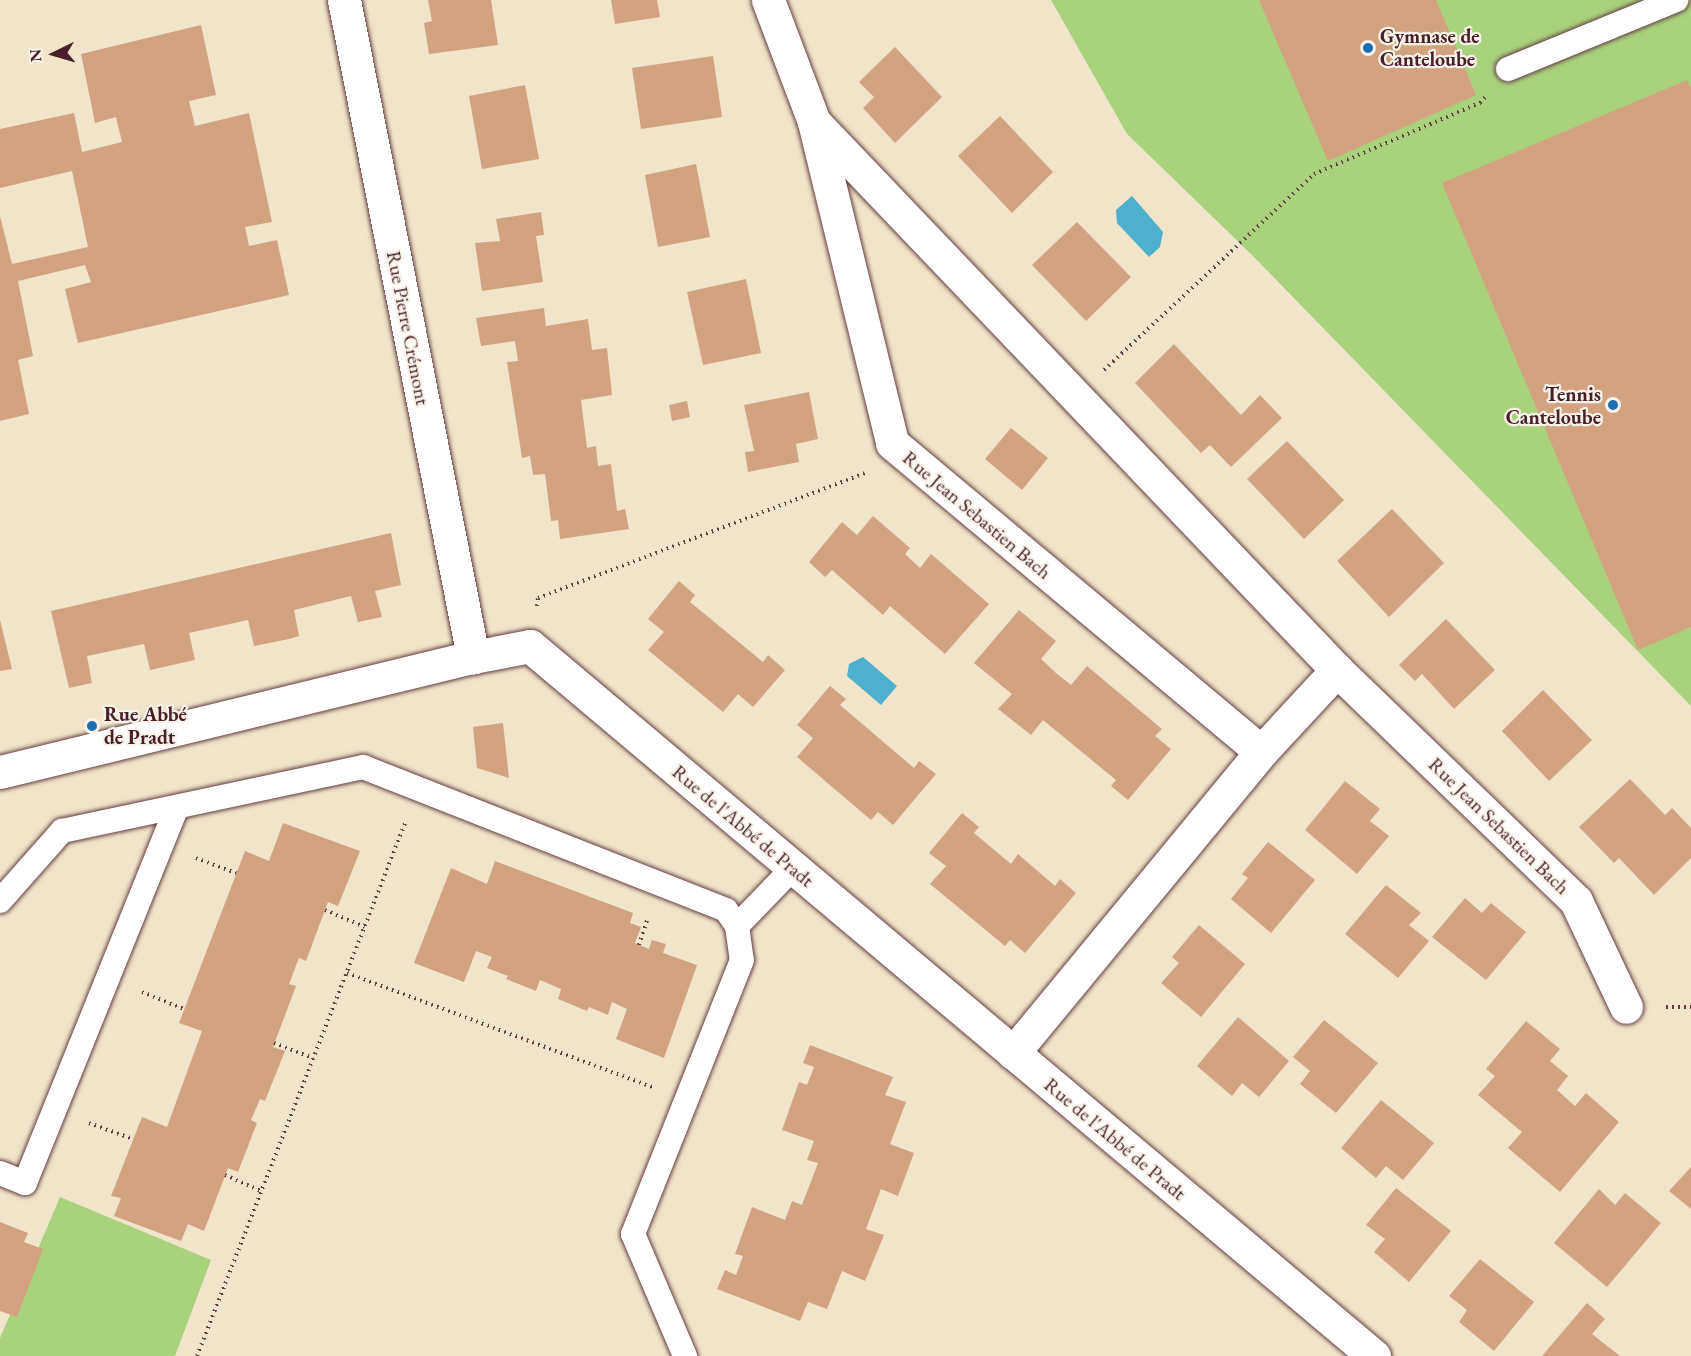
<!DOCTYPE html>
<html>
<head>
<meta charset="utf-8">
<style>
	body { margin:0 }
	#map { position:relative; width:1691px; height:1356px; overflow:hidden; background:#f0e5ca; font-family:"EB Garamond",serif }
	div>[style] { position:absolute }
	.green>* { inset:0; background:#aad27d }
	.water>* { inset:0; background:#4fafce }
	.building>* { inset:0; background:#d3a27f }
	.path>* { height:4px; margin-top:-2px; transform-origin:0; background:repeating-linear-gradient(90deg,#633d43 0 1.5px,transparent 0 6px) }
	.roads { filter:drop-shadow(0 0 2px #633d43) drop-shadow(0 0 2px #633d43) }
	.lane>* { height:24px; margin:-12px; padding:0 12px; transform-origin:12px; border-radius:12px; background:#fff }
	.street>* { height:33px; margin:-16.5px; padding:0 16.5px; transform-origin:16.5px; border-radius:16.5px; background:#fff }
	.dots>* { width:16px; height:16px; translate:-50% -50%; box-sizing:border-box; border:3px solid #f7f3e8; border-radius:50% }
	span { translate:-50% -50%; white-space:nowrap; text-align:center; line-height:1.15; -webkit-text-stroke:4.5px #f7f3e8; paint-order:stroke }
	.poi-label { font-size:20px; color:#4a1f2b; font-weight:700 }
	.left { translate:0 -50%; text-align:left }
	.right { translate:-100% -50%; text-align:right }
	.street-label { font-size:20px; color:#4a1f2b }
	.north { position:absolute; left:24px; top:24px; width:60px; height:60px; -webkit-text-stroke:4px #f7f3e8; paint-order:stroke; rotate:265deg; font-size:16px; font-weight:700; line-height:24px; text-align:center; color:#4a1f2b }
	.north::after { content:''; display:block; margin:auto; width:21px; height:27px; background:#4a1f2b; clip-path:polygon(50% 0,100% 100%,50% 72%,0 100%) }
</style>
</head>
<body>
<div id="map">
	<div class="green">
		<i style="clip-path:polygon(1051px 0,1691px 0,1691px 706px,1251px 254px,1127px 134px)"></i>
		<i style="clip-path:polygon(60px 1197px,211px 1260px,175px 1356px,0 1356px,0 1338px)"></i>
	</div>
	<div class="water">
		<i style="clip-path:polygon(1132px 196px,1163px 232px,1160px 247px,1149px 257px,1117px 223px,1116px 210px)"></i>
		<i style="clip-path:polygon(863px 657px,897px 686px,881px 705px,847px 676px,849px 664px)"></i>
	</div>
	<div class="building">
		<i style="clip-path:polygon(428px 0,491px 0,498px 45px,429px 54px,424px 23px,432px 21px)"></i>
		<i style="clip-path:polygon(611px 0,657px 0,660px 17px,615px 24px)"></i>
		<i style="clip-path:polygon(1259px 0,1436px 0,1476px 95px,1328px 161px)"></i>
		<i style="clip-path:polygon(201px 25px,216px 95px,189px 101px,195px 126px,249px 113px,272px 222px,245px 227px,249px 246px,277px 240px,289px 295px,78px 343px,65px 289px,91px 282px,85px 265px,18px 281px,33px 356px,18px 360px,29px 414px,0 421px,0 216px,12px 264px,88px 247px,72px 171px,0 188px,0 129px,74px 113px,82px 152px,122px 142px,116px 117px,95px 123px,81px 54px)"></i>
		<i style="clip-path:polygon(895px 47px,942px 97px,895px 143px,863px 108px,874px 97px,859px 82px)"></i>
		<i style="clip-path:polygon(713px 56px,722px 117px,641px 129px,632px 68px)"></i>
		<i style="clip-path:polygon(1687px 80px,1691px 88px,1691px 627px,1638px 650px,1442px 183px)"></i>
		<i style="clip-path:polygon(525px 85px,539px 159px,482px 169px,469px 96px)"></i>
		<i style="clip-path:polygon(1000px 116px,1053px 172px,1012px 213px,958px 156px)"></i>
		<i style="clip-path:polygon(696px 164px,710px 237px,658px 247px,645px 175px)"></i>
		<i style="clip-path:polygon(541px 212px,544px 235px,536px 236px,543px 282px,482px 291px,475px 243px,500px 241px,496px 219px)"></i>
		<i style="clip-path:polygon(1077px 222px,1131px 277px,1086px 321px,1032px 265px)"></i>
		<i style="clip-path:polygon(746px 279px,761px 353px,703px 365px,687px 292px)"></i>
		<i style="clip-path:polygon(544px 308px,546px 326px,588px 319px,592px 350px,607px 348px,612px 395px,581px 400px,587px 448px,596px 446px,598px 466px,611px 464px,617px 511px,625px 509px,629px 529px,560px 539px,558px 520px,551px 521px,545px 474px,533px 475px,530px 456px,522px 458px,507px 362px,518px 361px,515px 341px,481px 346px,476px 318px)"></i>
		<i style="clip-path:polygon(1174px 344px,1241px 415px,1260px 395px,1282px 418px,1231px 467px,1210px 445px,1201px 453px,1135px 383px)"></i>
		<i style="clip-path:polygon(809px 392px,818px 439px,796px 444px,799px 462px,748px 472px,745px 452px,754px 451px,744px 405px)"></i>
		<i style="clip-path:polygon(687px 401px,690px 417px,672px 421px,669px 405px)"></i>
		<i style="clip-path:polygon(1011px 428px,1048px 458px,1022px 490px,985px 459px)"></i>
		<i style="clip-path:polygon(1287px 441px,1344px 500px,1304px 539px,1247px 479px)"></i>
		<i style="clip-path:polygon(1392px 509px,1444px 563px,1389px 617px,1337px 561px)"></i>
		<i style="clip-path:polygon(873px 516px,910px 548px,905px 554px,920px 568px,931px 554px,989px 604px,945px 654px,890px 606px,883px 615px,832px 570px,825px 577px,809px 562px,842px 522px,857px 535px)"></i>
		<i style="clip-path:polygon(391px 533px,401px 585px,375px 591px,382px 617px,358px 622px,351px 596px,294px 610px,299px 636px,289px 639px,254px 646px,248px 620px,189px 633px,195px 660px,150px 670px,144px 644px,87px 656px,92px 683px,69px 688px,51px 611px)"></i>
		<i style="clip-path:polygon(679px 581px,695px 595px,690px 602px,763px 662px,768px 655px,785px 670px,753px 707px,738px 694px,723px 712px,648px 650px,664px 632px,648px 619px)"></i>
		<i style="clip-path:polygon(1019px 610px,1056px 641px,1041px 659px,1056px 673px,1071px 685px,1087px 666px,1162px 729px,1155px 736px,1171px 749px,1128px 800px,1111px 786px,1116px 780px,1043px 720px,1031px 735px,998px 709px,1012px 694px,974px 663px)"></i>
		<i style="clip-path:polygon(1446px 619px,1495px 670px,1454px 709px,1422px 674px,1415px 681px,1399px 665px)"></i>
		<i style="clip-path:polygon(0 620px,12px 669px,0 671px)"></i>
		<i style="clip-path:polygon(830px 686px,846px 699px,840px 705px,914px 768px,919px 761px,936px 774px,893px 825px,878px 812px,871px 820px,797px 757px,813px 738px,797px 725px)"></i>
		<i style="clip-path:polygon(1543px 690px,1592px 740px,1549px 781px,1502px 731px)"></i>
		<i style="clip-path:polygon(503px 723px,509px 778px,477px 768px,473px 727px)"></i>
		<i style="clip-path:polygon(1630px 779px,1665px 815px,1672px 808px,1691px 828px,1691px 858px,1654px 895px,1619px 858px,1614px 863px,1579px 827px)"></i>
		<i style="clip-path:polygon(1345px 781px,1380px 809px,1370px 821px,1389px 836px,1357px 874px,1305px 830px)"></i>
		<i style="clip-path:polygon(962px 813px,979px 827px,974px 833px,1011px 864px,1018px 854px,1055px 886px,1060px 879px,1076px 893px,1025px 953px,1010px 940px,1005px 946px,930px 884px,946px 866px,929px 853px)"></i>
		<i style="clip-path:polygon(283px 823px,360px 851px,338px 906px,328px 902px,306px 961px,299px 958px,289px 984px,296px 986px,273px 1047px,285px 1051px,265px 1101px,260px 1099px,251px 1120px,257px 1123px,238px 1172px,228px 1168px,204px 1231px,188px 1224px,181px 1241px,114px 1216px,121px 1198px,111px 1196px,142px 1117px,167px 1127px,202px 1031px,179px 1023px,245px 851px,269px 861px)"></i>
		<i style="clip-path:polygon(1268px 842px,1315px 880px,1271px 933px,1231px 899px,1248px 878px,1242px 874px)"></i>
		<i style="clip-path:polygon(495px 861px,633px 913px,630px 923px,641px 927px,635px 943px,649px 949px,652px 940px,666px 944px,663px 953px,697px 965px,664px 1058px,616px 1039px,627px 1009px,612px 1002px,608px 1015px,589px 1007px,587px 1011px,558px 999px,561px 989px,540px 980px,536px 991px,506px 979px,508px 976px,487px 968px,492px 957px,476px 951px,464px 982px,414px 963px,451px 868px,487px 884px)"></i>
		<i style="clip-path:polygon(1386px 885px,1421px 913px,1409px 925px,1429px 941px,1398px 978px,1345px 934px)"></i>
		<i style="clip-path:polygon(1465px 898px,1482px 913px,1491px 903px,1526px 932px,1486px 980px,1432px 937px)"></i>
		<i style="clip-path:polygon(1199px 925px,1245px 964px,1201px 1017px,1161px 983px,1179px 963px,1172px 957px)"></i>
		<i style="clip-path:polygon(1238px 1017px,1289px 1061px,1259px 1097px,1242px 1083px,1232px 1096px,1197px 1066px)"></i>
		<i style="clip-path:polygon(1324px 1020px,1378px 1063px,1336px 1113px,1300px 1084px,1310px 1071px,1293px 1057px)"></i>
		<i style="clip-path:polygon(1526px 1021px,1560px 1049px,1550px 1061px,1568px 1076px,1557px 1090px,1575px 1106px,1586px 1093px,1619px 1122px,1560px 1192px,1508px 1148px,1522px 1132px,1478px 1095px,1495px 1076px,1486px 1069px)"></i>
		<i style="clip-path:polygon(810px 1045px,893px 1077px,885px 1095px,906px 1102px,890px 1144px,914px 1153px,898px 1196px,881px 1189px,866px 1229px,884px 1235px,865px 1281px,842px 1271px,827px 1309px,808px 1302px,800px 1321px,717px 1289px,725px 1270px,736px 1275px,743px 1256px,735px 1254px,752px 1207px,785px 1220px,792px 1201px,802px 1205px,818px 1163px,807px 1160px,814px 1141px,782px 1130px,799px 1082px,807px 1085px,814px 1067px,803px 1063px)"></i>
		<i style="clip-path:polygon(1381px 1100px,1434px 1143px,1403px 1180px,1386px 1166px,1376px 1178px,1341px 1148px)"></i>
		<i style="clip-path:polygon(1691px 1167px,1691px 1209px,1669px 1191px)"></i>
		<i style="clip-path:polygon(1396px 1188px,1451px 1231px,1409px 1282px,1374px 1252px,1385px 1239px,1366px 1225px)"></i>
		<i style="clip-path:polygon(1599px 1189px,1615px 1205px,1625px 1193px,1661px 1223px,1607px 1287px,1554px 1243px)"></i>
		<i style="clip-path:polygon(0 1222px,28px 1233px,24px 1242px,43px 1249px,17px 1317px,0 1311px)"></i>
		<i style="clip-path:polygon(1480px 1259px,1534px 1302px,1494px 1351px,1459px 1322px,1467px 1310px,1449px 1296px)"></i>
		<i style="clip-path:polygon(1587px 1303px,1605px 1319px,1592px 1334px,1620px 1356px,1542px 1356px)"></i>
	</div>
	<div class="path">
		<i style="left:1104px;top:370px;width:287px;rotate:-43deg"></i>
		<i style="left:1314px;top:174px;width:181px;rotate:-23.2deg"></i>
		<i style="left:1480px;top:103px;width:11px;rotate:-49deg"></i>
		<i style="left:537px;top:606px;width:8px;rotate:-83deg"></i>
		<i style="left:538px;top:598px;width:350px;rotate:-20.9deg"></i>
		<i style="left:196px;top:858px;width:43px;rotate:20.6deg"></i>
		<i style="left:325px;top:910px;width:43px;rotate:23deg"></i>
		<i style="left:639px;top:945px;width:28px;rotate:-72deg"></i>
		<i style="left:347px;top:973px;width:326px;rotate:20.5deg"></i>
		<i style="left:142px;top:992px;width:45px;rotate:22deg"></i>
		<i style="left:1666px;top:1007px;width:25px"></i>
		<i style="left:274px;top:1043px;width:42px;rotate:21deg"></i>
		<i style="left:89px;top:1123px;width:47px;rotate:20deg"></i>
		<i style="left:225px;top:1175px;width:39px;rotate:24deg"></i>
		<i style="left:197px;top:1356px;width:572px;rotate:-68.68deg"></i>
	</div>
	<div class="roads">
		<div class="lane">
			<i style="left:1508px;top:69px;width:182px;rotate:-22.3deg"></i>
			<i style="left:0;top:901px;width:94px;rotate:-48.5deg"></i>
			<i style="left:62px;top:831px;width:308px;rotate:-12deg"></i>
			<i style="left:363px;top:767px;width:390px;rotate:21.5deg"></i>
			<i style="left:726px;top:910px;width:19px;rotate:55deg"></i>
			<i style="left:737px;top:926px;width:34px;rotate:82deg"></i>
			<i style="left:742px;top:960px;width:295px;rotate:111.7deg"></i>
			<i style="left:633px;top:1234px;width:133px;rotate:66.9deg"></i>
			<i style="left:737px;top:926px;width:81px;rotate:-46deg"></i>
			<i style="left:0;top:1173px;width:27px;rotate:22deg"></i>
			<i style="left:25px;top:1183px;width:403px;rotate:-68deg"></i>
		</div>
		<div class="street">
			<i style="left:344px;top:0;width:670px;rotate:78.89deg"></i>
			<i style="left:768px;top:0;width:130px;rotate:69.3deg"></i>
			<i style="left:814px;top:122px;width:330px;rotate:76.3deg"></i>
			<i style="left:892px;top:443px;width:481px;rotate:39.9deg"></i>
			<i style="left:814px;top:122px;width:758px;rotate:46.34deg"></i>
			<i style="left:1337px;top:670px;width:332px;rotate:44deg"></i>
			<i style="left:1576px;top:901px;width:117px;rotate:64.7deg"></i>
			<i style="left:0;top:772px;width:487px;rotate:-13.7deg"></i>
			<i style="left:473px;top:657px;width:58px;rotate:-10.9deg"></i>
			<i style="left:530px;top:646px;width:1103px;rotate:40.07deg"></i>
			<i style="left:1013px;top:1053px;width:390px;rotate:-50.5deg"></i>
			<i style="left:1261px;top:752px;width:112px;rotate:-47.2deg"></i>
		</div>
	</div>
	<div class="dots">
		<i style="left:1368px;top:48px;background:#1f6fb2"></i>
		<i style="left:1613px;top:405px;background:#1f6fb2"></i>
		<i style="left:92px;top:726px;background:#1f6fb2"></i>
	</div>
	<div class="poi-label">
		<span class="left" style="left:1380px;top:48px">Gymnase de<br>Canteloube</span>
		<span class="right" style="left:1601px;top:406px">Tennis<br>Canteloube</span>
		<span class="left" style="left:104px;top:726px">Rue Abbé<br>de Pradt</span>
	</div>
	<div class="street-label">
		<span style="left:408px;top:328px;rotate:79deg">Rue Pierre Crémont</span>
		<span style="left:977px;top:515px;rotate:40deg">Rue Jean Sebastien Bach</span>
		<span style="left:743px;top:826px;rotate:40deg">Rue de l'Abbé de Pradt</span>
		<span style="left:1499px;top:826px;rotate:44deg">Rue Jean Sebastien Bach</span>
		<span style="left:1115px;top:1139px;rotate:40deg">Rue de l'Abbé de Pradt</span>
	</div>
	<div class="north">N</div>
</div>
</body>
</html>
